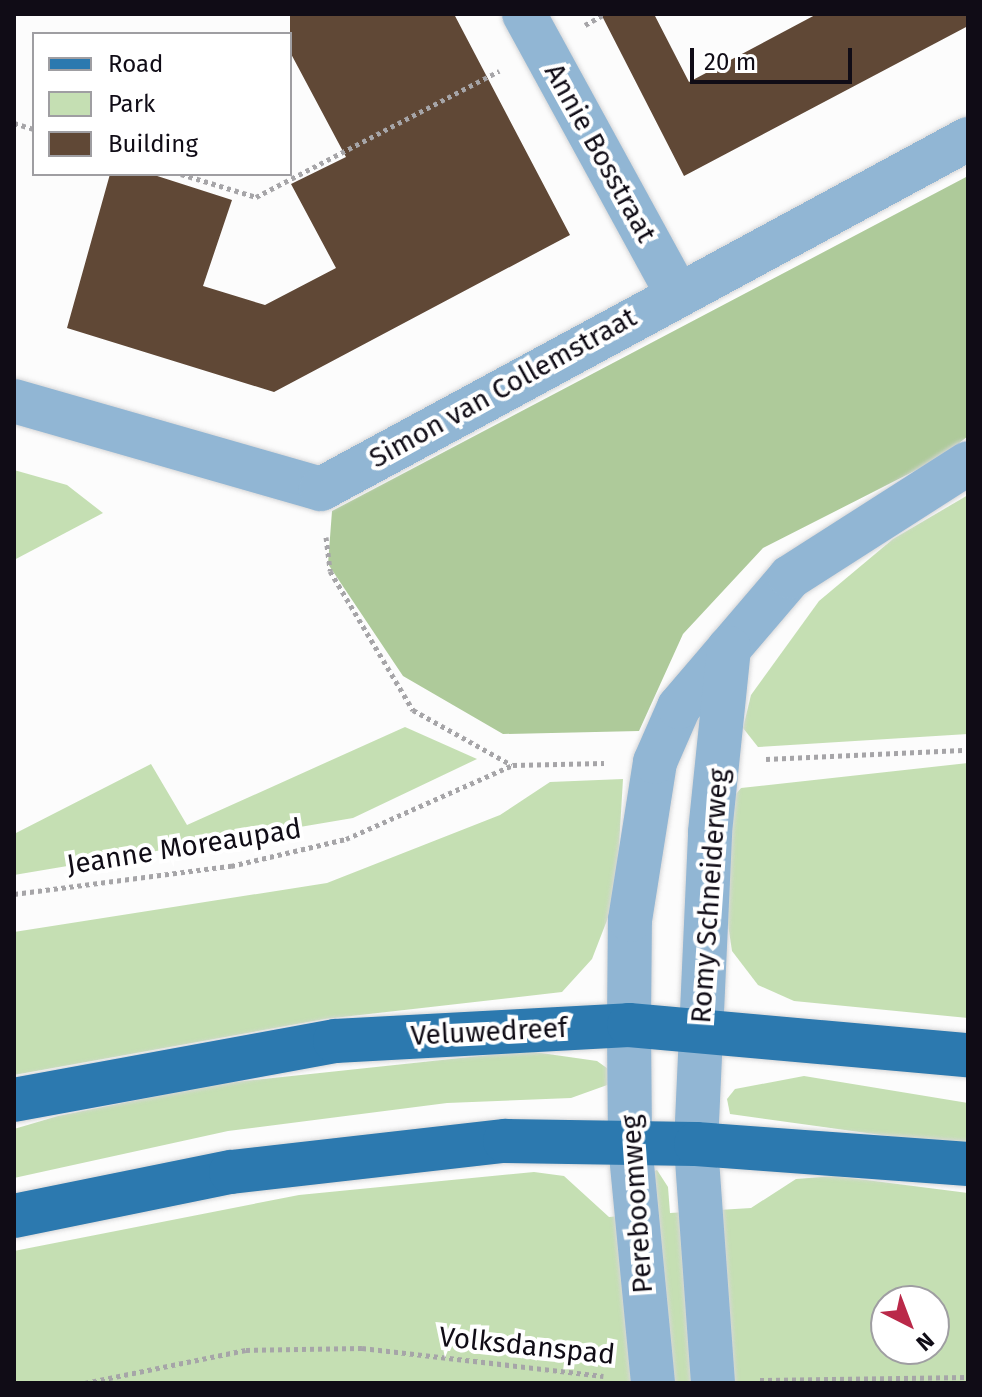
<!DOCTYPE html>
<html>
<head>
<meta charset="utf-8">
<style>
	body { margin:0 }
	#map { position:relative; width:982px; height:1397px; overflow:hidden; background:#fcfcfc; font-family:"Fira Sans",sans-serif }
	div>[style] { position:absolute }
	.green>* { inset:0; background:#c5dfb3 }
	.forest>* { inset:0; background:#aeca9a }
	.building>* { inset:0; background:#604836 }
	.path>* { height:5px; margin-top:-2.5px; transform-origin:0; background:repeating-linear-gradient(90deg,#a6a5a8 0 4px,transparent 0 8px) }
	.roads { filter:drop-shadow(0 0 2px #d6d6d7) drop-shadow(0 0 2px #d6d6d7) }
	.minor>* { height:44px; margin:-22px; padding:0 22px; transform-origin:22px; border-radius:22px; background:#91b6d4 }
	.major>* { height:44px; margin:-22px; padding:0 22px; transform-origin:22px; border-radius:22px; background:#2c79af }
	span { translate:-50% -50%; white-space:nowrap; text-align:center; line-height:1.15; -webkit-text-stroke:8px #fff; paint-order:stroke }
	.street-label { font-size:28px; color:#100c16 }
	.frame { position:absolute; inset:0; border:16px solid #100c16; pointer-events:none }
	.legend { position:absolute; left:32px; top:32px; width:260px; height:144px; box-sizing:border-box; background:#fff; border:2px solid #9f9ea2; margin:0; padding:10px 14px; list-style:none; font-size:24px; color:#100c16 }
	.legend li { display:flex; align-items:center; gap:16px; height:40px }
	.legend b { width:40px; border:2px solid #9f9ea2 }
	.north { position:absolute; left:870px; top:1285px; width:80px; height:80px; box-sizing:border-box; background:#fff; border:2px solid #9f9ea2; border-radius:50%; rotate:138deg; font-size:22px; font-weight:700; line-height:32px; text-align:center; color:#100c16 }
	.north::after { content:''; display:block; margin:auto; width:28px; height:36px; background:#ba2949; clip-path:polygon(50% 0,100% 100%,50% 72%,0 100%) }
	.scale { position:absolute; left:690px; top:48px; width:162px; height:36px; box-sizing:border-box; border:4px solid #100c16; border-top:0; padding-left:10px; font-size:24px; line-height:28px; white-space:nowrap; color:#100c16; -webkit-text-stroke:6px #fff; paint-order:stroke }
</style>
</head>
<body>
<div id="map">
	<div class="green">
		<i style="clip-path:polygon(14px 470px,67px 485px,103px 513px,14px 560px)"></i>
		<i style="clip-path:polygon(968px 495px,968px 734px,758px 747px,743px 728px,751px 695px,819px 601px,893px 539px)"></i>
		<i style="clip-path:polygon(405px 727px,477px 759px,353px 818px,14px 875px,14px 834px,151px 764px,187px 825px)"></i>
		<i style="clip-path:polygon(968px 763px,968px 1018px,794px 1001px,758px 985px,732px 951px,722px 884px,726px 806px,741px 788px)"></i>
		<i style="clip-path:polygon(623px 779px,616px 897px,592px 959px,562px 992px,325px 1019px,14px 1075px,14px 932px,327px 883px,500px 815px,550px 782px)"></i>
		<i style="clip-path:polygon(527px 1051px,597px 1061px,611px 1071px,610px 1084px,571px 1098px,447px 1103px,228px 1131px,14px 1178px,14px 1129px,58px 1116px,216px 1084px)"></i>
		<i style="clip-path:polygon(804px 1076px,968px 1103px,968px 1147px,730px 1114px,727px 1099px,735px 1089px)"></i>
		<i style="clip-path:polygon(evenodd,657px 1170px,668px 1187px,670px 1213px,751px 1208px,796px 1179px,835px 1176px,968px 1193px,968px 1383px,14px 1383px,14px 1251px,299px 1195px,534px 1172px,564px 1176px,609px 1217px,644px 1214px,644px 1174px,657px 1170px,886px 1301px,934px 1301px,934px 1349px,886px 1349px,886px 1301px)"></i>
	</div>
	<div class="forest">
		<i style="clip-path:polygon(968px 176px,968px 436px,942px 457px,763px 548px,683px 634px,639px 731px,503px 734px,403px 676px,328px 564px,332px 511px)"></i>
	</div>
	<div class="building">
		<i style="clip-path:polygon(290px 14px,454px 14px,570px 235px,274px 392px,67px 328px,110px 174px,151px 174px,232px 200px,203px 286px,265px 305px,336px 268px,291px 184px,346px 157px,290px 52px)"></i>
		<i style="clip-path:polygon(601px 14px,654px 14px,689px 82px,817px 14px,968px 14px,968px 26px,684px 176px)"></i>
	</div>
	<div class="path">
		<i style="left:585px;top:25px;width:23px;rotate:-29deg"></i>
		<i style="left:14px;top:123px;width:21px;rotate:17deg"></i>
		<i style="left:181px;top:174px;width:78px;rotate:17deg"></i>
		<i style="left:256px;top:197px;width:274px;rotate:-27.4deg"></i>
		<i style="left:326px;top:537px;width:34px;rotate:83deg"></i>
		<i style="left:330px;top:571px;width:162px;rotate:59.2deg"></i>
		<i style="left:413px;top:710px;width:113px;rotate:29.1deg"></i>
		<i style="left:766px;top:759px;width:202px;rotate:-2.6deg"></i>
		<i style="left:14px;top:894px;width:219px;rotate:-7.4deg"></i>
		<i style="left:231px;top:866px;width:118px;rotate:-13.2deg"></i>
		<i style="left:346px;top:839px;width:183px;rotate:-23.9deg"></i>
		<i style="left:513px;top:765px;width:91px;rotate:-1.3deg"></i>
		<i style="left:760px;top:1380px;width:208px;rotate:-0.8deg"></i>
		<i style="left:85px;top:1383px;width:164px;rotate:-11.6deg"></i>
		<i style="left:246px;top:1350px;width:116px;rotate:-1deg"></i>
		<i style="left:362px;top:1348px;width:243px;rotate:6.6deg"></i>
	</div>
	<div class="roads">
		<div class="minor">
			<i style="left:524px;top:14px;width:317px;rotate:61.3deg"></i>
			<i style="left:14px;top:401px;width:319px;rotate:16deg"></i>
			<i style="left:321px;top:489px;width:736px;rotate:-28.41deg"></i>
			<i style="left:653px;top:1383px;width:242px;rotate:-95.5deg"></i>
			<i style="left:630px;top:1142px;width:117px;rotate:-90.5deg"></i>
			<i style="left:629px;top:1025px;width:105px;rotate:-89.5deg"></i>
			<i style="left:630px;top:920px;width:160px;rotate:-81deg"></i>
			<i style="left:655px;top:762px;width:60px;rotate:-66.4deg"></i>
			<i style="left:679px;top:707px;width:171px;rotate:-49.5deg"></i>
			<i style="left:790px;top:577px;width:211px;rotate:-32.6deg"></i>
			<i style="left:713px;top:1383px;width:240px;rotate:-94.1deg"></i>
			<i style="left:696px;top:1144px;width:312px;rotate:-87.4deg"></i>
			<i style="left:710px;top:832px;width:185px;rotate:-84.1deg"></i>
		</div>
		<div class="major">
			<i style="left:14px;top:1100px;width:326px;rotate:-10.4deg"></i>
			<i style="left:335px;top:1041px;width:294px;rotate:-3.1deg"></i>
			<i style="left:629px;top:1025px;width:340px;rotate:5.1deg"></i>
			<i style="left:14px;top:1216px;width:221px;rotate:-11.5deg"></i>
			<i style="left:231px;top:1172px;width:276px;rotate:-6.5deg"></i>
			<i style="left:505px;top:1141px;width:191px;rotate:0.9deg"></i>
			<i style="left:696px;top:1144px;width:273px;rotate:4.2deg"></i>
		</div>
	</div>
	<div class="street-label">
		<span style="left:600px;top:153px;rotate:61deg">Annie Bosstraat</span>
		<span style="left:503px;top:388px;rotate:-29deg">Simon van Collemstraat</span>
		<span style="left:184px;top:847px;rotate:-9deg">Jeanne Moreaupad</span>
		<span style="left:710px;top:896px;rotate:-86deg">Romy Schneiderweg</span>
		<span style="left:489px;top:1032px;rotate:-3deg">Veluwedreef</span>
		<span style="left:637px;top:1204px;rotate:-94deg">Pereboomweg</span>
		<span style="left:527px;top:1346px;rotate:6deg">Volksdanspad</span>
	</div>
	<div class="frame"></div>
	<ul class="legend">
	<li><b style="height:10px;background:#2c79af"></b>Road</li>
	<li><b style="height:22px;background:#c5dfb3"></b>Park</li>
	<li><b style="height:22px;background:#604836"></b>Building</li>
	</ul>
	<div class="north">N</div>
	<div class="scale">20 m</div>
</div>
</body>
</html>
